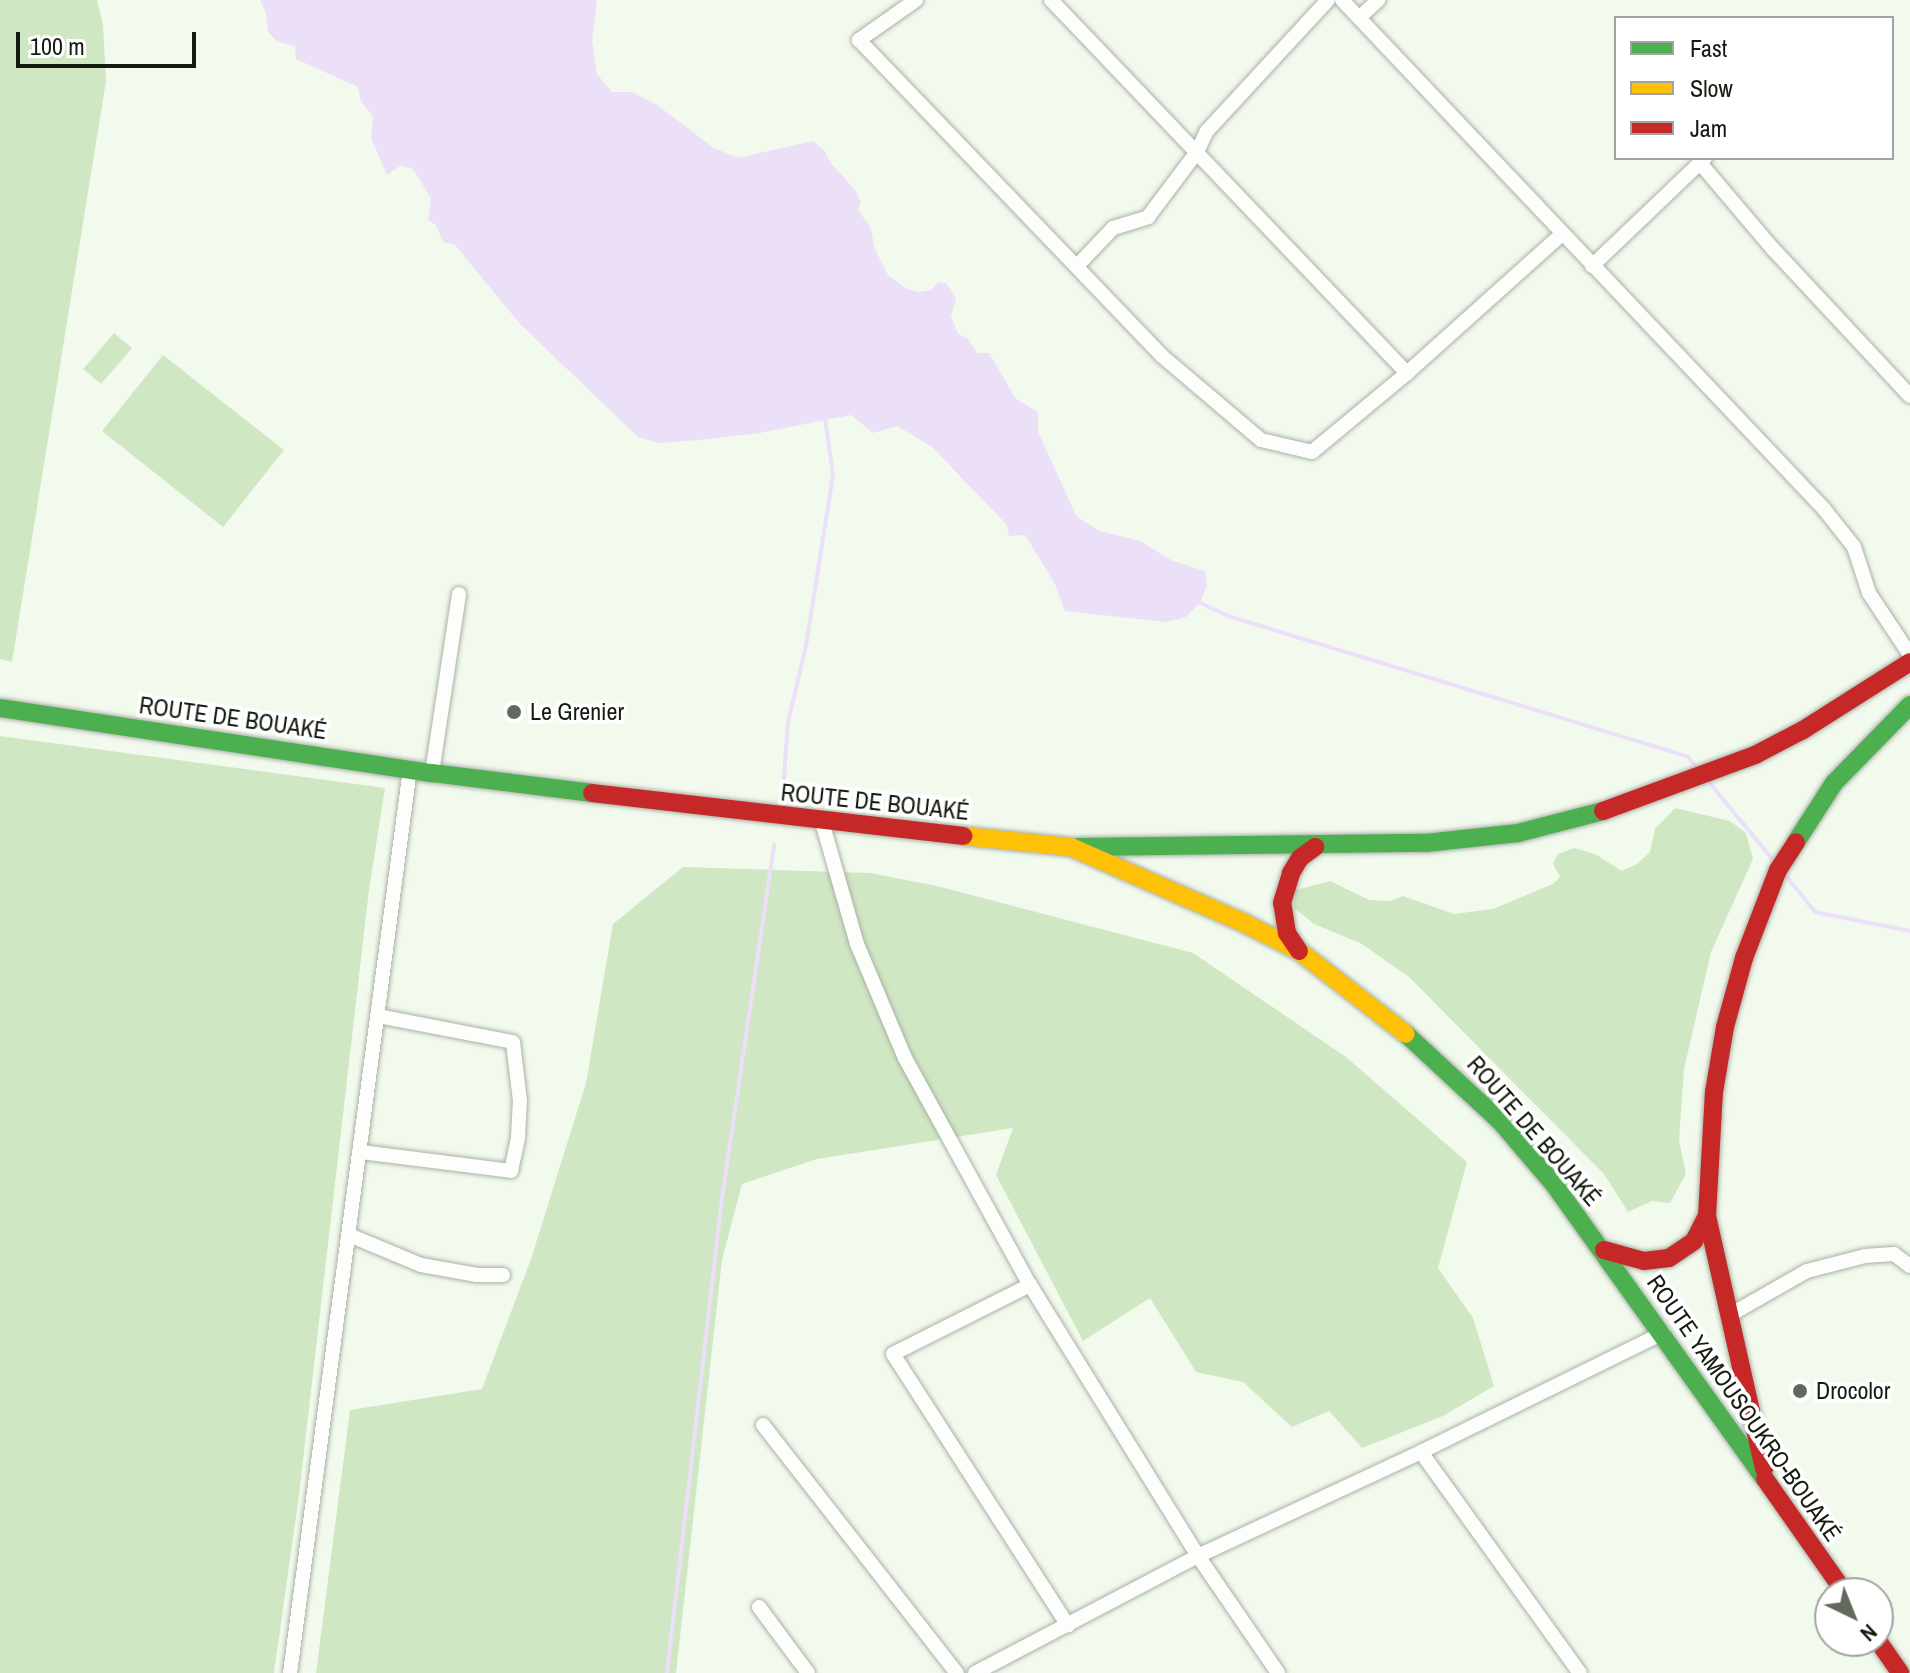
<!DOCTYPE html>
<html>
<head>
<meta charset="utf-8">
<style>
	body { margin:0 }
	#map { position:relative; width:1910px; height:1673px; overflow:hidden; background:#f2faee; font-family:"Archivo Narrow",sans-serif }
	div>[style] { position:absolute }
	.green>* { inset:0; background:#cfe8c3 }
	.water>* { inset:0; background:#ecdff8 }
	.stream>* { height:4px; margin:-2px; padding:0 2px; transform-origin:2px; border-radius:2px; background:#ecdff8 }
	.roads { filter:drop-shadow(0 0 2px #aab1a6) drop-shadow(0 0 2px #aab1a6) }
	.street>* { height:14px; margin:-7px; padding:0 7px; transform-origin:7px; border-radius:7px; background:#fdfefc }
	.fast>* { height:18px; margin:-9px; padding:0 9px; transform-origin:9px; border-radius:9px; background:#4caf50 }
	.slow>* { height:18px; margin:-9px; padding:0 9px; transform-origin:9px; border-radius:9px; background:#ffc107 }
	.jam>* { height:18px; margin:-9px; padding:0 9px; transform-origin:9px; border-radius:9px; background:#c62828 }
	.dots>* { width:22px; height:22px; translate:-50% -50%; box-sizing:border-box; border:4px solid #fff; border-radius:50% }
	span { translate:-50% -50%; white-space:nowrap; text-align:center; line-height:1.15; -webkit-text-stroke:7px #fff; paint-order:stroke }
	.poi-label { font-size:24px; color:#141c11 }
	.left { translate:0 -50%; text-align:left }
	.street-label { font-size:24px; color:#141c11 }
	.legend { position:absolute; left:1614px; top:16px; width:280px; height:144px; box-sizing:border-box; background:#fff; border:2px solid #a1a4a0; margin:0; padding:10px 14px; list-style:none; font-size:24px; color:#141c11 }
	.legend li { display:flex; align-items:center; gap:16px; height:40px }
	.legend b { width:40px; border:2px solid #a1a4a0 }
	.north { position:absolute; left:1814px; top:1577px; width:80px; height:80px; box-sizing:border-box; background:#fff; border:2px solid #a1a4a0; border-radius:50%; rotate:137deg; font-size:22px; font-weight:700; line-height:32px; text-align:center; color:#141c11 }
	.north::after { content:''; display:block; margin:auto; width:28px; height:36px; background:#626a5e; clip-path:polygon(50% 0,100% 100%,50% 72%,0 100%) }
	.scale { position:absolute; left:16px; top:32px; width:180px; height:36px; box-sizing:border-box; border:4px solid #141c11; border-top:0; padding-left:10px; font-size:24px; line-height:28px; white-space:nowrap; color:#141c11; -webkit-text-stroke:6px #fff; paint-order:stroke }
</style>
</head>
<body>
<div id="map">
	<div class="green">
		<i style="clip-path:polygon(0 0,97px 0,103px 25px,106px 81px,12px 662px,0 659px)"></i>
		<i style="clip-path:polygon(114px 333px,132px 348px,101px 384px,83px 369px)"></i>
		<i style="clip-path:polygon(163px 355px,284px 450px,223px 527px,102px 431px)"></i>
		<i style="clip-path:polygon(0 736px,385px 788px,369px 890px,299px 1495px,274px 1673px,0 1673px)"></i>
		<i style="clip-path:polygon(1675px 808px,1730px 821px,1746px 833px,1753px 859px,1711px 952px,1684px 1069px,1679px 1140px,1686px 1174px,1670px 1203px,1652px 1201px,1628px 1212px,1604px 1174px,1409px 977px,1362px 944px,1314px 924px,1294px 908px,1295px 890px,1330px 881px,1369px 900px,1390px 901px,1403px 896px,1454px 914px,1493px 909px,1553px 884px,1560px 877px,1553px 864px,1558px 854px,1574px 848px,1595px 854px,1622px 871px,1637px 864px,1650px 852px,1655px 829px)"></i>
		<i style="clip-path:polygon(683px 867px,870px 873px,937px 886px,1193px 953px,1346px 1057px,1467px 1162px,1438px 1268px,1473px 1318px,1494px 1386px,1443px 1416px,1362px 1448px,1329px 1411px,1292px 1427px,1243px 1382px,1196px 1372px,1150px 1298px,1083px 1341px,996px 1175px,1013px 1128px,817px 1159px,742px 1184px,722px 1260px,676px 1673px,316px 1673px,350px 1410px,482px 1389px,531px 1259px,586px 1083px,613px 924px)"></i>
	</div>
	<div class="water">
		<i style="clip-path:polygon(260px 0,597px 0,592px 40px,597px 74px,612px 92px,632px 92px,657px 105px,714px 148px,738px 158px,813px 141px,825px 151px,830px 162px,855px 190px,861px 202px,858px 210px,871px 228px,874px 247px,888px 275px,907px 289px,919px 292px,931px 290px,938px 282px,946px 283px,956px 299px,951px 316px,958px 334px,968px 339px,977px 353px,989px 353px,1016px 399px,1038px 412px,1038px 432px,1077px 517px,1100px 531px,1140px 541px,1173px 561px,1205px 571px,1207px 586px,1200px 602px,1186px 617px,1166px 622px,1065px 611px,1055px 584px,1025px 535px,1009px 536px,1007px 525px,932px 447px,897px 426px,873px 433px,851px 415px,760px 433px,700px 440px,659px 443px,638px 437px,520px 324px,455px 245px,443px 242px,436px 225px,428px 220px,431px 198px,412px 168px,400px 166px,387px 175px,371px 138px,373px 117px,361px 101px,358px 87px,296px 59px,295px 46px,278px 42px,268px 32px,266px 13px)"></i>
	</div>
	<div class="stream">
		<i style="left:1196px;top:601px;width:35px;rotate:25deg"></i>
		<i style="left:1228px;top:616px;width:481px;rotate:17deg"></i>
		<i style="left:1688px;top:757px;width:11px;rotate:49deg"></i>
		<i style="left:1708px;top:781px;width:104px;rotate:50.5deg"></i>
		<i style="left:783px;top:791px;width:69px;rotate:-85.9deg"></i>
		<i style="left:788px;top:722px;width:78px;rotate:-76.7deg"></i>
		<i style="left:806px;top:646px;width:173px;rotate:-81deg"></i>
		<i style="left:833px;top:475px;width:57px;rotate:-98.1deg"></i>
		<i style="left:1787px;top:877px;width:45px;rotate:51.3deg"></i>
		<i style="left:1815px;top:912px;width:97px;rotate:11.3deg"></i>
		<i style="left:667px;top:1673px;width:478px;rotate:-83.4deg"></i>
		<i style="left:722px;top:1198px;width:357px;rotate:-81.6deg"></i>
	</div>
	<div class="roads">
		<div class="street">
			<i style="left:916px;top:0;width:70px;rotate:144.9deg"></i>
			<i style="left:859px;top:40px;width:438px;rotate:46.2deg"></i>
			<i style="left:1162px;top:356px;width:130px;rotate:40.3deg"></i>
			<i style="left:1261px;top:440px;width:52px;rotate:13.2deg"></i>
			<i style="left:1312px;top:452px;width:124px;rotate:-39.7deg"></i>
			<i style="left:1407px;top:373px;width:208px;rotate:-41.9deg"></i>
			<i style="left:1051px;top:0;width:516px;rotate:46.34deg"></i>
			<i style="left:1342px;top:0;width:701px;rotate:46.56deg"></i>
			<i style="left:1824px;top:509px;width:48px;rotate:51.7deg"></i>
			<i style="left:1854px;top:547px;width:48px;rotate:71.9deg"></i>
			<i style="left:1869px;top:593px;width:74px;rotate:56.5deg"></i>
			<i style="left:1360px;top:17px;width:25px;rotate:-43deg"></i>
			<i style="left:1700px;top:163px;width:113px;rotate:49.7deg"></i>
			<i style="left:1773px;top:249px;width:201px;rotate:47deg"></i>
			<i style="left:1078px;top:265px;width:51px;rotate:-46.6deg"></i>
			<i style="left:1113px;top:228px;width:37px;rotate:-17deg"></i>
			<i style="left:1148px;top:217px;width:81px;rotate:-53deg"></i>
			<i style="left:1197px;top:152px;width:23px;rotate:-65deg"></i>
			<i style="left:1207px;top:131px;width:178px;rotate:-47.3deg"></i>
			<i style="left:1592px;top:266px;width:156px;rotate:-43.7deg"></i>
			<i style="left:432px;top:773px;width:181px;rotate:-81.4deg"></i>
			<i style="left:822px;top:822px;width:127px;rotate:74deg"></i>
			<i style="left:857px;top:944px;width:124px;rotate:67.2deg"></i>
			<i style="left:905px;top:1058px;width:259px;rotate:61.2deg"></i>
			<i style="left:1030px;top:1285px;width:319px;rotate:58.2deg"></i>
			<i style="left:1198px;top:1556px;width:142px;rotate:55.6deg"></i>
			<i style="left:361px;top:1152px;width:151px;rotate:7.2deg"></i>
			<i style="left:511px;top:1171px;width:35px;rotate:-78deg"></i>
			<i style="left:518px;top:1137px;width:36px;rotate:-87deg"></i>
			<i style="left:520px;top:1101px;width:59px;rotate:-96.8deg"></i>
			<i style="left:513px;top:1042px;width:137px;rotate:-169.1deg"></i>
			<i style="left:349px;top:1235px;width:78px;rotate:22.6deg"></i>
			<i style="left:421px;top:1265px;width:57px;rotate:10.1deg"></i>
			<i style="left:477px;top:1275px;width:26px"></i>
			<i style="left:1030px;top:1285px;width:153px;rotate:153.3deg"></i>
			<i style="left:893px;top:1354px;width:323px;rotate:57.2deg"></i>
			<i style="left:1728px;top:1316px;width:91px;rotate:-29.7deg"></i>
			<i style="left:1807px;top:1271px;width:60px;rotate:-14.5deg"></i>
			<i style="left:1865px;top:1256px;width:29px;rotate:-4deg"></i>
			<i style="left:1894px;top:1254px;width:20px;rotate:37deg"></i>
			<i style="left:763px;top:1425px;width:315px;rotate:52deg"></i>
			<i style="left:1421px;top:1452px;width:270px;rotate:-26.2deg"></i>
			<i style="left:759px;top:1607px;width:82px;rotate:53.4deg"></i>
			<i style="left:290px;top:1673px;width:912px;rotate:-82.44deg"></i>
			<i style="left:975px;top:1673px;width:252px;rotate:-27.7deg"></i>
			<i style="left:1198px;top:1556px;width:246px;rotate:-25deg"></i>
			<i style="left:1421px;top:1452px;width:272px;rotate:54.3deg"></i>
		</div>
		<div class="fast">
			<i style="left:0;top:708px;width:437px;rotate:8.6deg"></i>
			<i style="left:432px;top:773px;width:161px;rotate:7.1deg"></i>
			<i style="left:1796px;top:842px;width:70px;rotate:-57.2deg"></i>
			<i style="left:1834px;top:783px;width:109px;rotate:-45.7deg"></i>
			<i style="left:1078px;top:847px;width:348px;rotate:-0.7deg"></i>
			<i style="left:1426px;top:843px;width:93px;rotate:-6.2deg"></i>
			<i style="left:1518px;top:833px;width:88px;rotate:-14.5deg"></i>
			<i style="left:1406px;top:1034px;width:127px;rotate:42.8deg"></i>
			<i style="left:1499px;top:1120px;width:83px;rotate:49.4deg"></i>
			<i style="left:1553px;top:1183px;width:364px;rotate:54.4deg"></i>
		</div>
		<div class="slow">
			<i style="left:964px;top:836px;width:108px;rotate:5.9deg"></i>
			<i style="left:1071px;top:847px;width:191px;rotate:23.7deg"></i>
			<i style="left:1246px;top:924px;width:59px;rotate:27deg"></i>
			<i style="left:1299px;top:951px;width:135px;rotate:37.8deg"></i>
		</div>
		<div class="jam">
			<i style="left:592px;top:793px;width:374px;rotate:6.6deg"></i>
			<i style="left:1603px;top:811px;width:162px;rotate:-20.2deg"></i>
			<i style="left:1755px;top:755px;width:54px;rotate:-27.5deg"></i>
			<i style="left:1803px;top:730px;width:127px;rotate:-32.4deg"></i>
			<i style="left:1299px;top:951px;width:22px;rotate:-124deg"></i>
			<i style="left:1287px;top:933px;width:30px;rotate:-99deg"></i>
			<i style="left:1282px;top:903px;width:31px;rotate:-73deg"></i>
			<i style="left:1291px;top:873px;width:17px;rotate:-59deg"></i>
			<i style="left:1300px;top:858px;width:19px;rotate:-36deg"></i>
			<i style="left:1604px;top:1250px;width:41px;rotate:15.4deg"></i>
			<i style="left:1644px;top:1261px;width:25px;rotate:-7deg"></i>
			<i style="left:1669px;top:1258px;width:30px;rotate:-34deg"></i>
			<i style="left:1694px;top:1241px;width:28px;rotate:-63deg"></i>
			<i style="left:1764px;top:1469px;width:259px;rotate:-102.7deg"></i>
			<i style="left:1707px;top:1216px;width:124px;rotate:-86.8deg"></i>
			<i style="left:1714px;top:1092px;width:66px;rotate:-80.4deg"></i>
			<i style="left:1725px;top:1027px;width:72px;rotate:-74.6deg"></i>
			<i style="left:1744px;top:958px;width:94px;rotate:-68.9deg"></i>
			<i style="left:1778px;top:870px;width:33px;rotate:-57deg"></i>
			<i style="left:1765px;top:1479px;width:139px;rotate:54.9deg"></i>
			<i style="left:1878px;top:1641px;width:39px;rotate:55deg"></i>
		</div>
	</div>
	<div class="dots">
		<i style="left:514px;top:712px;background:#626a5e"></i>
		<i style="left:1800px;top:1391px;background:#626a5e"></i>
	</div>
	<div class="poi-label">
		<span class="left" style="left:530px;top:712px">Le Grenier</span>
		<span class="left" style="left:1816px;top:1391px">Drocolor</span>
	</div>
	<div class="street-label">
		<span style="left:233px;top:718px;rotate:8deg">ROUTE DE BOUAKÉ</span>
		<span style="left:875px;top:802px;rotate:6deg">ROUTE DE BOUAKÉ</span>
		<span style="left:1534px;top:1131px;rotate:49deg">ROUTE DE BOUAKÉ</span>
		<span style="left:1744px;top:1408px;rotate:55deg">ROUTE YAMOUSOUKRO-BOUAKÉ</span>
	</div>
	<ul class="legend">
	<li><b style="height:10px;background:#4caf50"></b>Fast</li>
	<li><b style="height:10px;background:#ffc107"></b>Slow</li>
	<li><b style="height:10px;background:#c62828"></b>Jam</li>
	</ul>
	<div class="north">N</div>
	<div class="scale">100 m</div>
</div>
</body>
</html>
